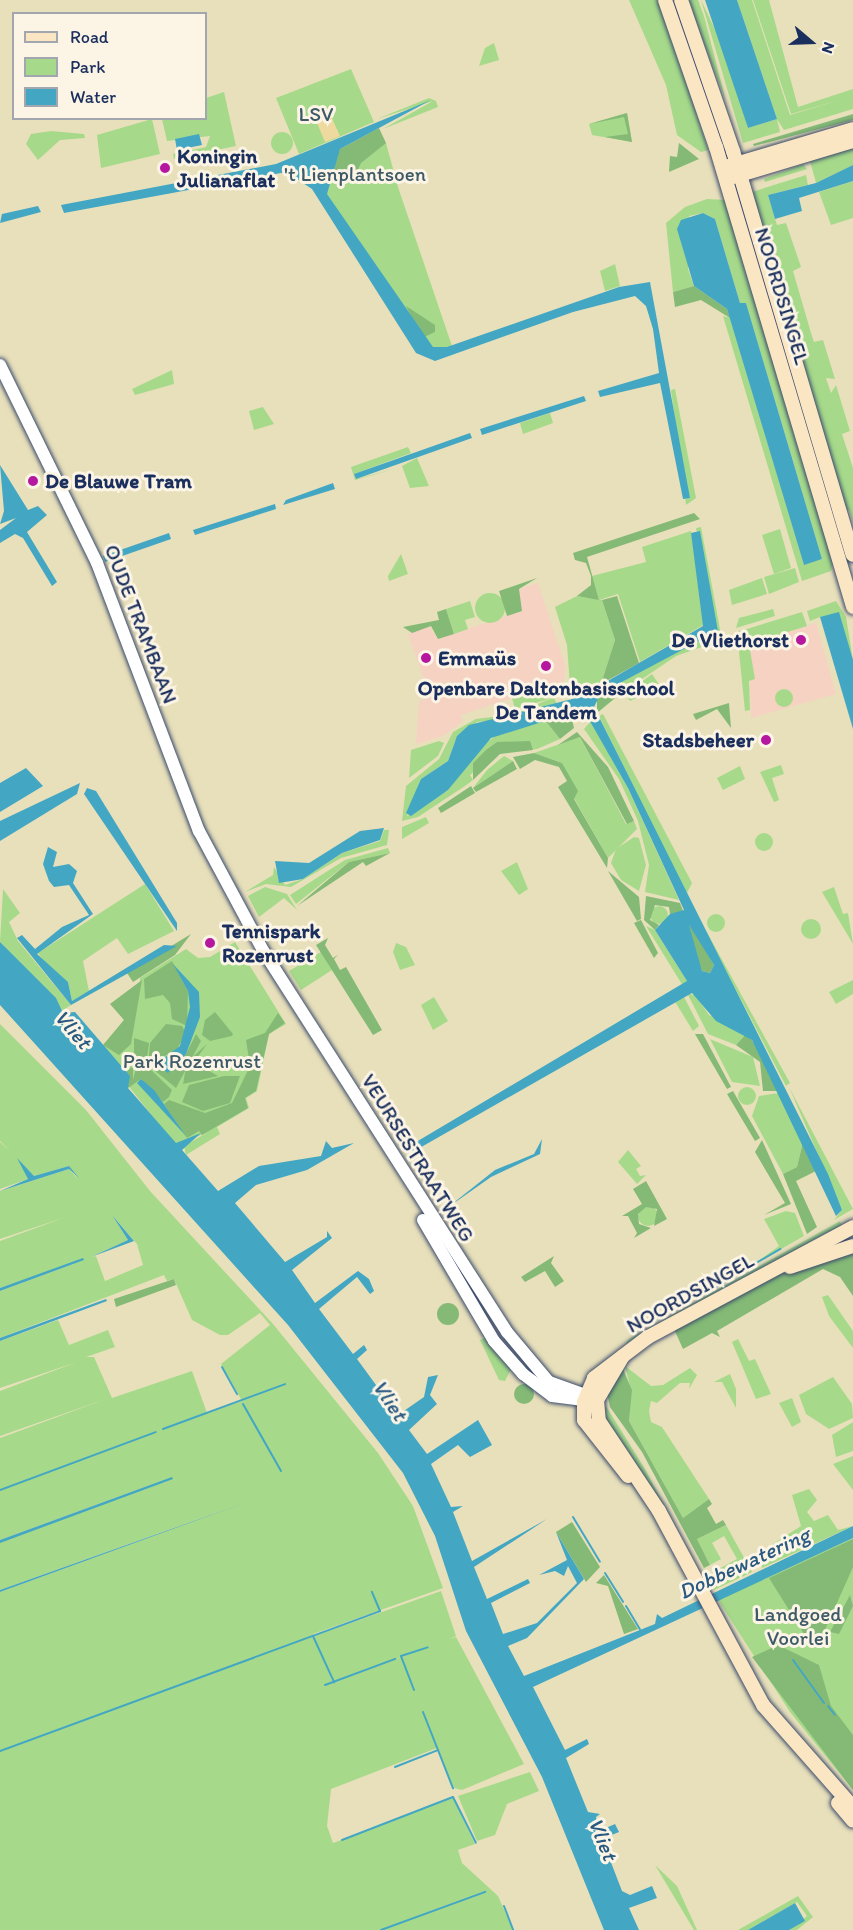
<!DOCTYPE html>
<html>
<head>
<meta charset="utf-8">
<style>
	body { margin:0 }
	#map { position:relative; width:853px; height:1930px; overflow:hidden; background:#e8e0bb; font-family:Itim,sans-serif }
	div>[style] { position:absolute }
	.built>* { inset:0; background:#f5d2c2 }
	.green>* { inset:0; background:#a6da8a }
	.round { border-radius:50% }
	.forest>* { inset:0; background:#84ba76 }
	.sand>* { inset:0; background:#eeda9e }
	.water>* { inset:0; background:#43a7c3 }
	.stream>* { height:2px; margin:-1px; padding:0 1px; transform-origin:1px; border-radius:1px; background:#43a7c3 }
	.roads { filter:drop-shadow(0 0 2px #3a4a6c) drop-shadow(0 0 2px #3a4a6c) }
	.tertiary>* { height:12px; margin:-6px; padding:0 6px; transform-origin:6px; border-radius:6px; background:#fff }
	.secondary>* { height:14px; margin:-7px; padding:0 7px; transform-origin:7px; border-radius:7px; background:#fbe6c4 }
	.dots>* { width:16px; height:16px; translate:-50% -50%; box-sizing:border-box; border:3px solid #fcf5e5; border-radius:50% }
	span { translate:-50% -50%; white-space:nowrap; text-align:center; line-height:1.15; -webkit-text-stroke:6px #fcf5e5; paint-order:stroke }
	.park-label { font-size:21px; color:#3e5a69 }
	.poi-label { font-size:21px; color:#1b2f5e; font-weight:700 }
	.left { translate:0 -50%; text-align:left }
	.right { translate:-100% -50%; text-align:right }
	.street-label { font-size:21px; color:#1b2f5e }
	.water-label { font-size:22px; color:#295981; font-style:italic }
	.legend { position:absolute; left:12px; top:12px; width:195px; height:108px; box-sizing:border-box; background:#fcf5e5; border:2px solid #a2a6af; margin:0; padding:8px 10px; list-style:none; font-size:18px; color:#1b2f5e }
	.legend li { display:flex; align-items:center; gap:12px; height:30px }
	.legend b { width:30px; border:2px solid #a2a6af }
	.north { position:absolute; left:781px; top:12px; width:60px; height:60px; -webkit-text-stroke:4px #fcf5e5; paint-order:stroke; rotate:109deg; font-size:16px; font-weight:700; line-height:24px; text-align:center; color:#1b2f5e }
	.north::after { content:''; display:block; margin:auto; width:21px; height:27px; background:#1b2f5e; clip-path:polygon(50% 0,100% 100%,50% 72%,0 100%) }
</style>
</head>
<body>
<div id="map">
	<div class="built">
		<i style="clip-path:polygon(538px 583px,565px 665px,564px 681px,461px 715px,463px 721px,445px 735px,416px 744px,419px 701px,430px 697px,408px 634px,428px 625px,438px 639px,521px 611px,519px 589px)"></i>
		<i style="clip-path:polygon(816px 623px,836px 694px,751px 718px,749px 644px)"></i>
	</div>
	<div class="green">
		<i style="clip-path:polygon(629px 0,660px 0,708px 150px,701px 152px,677px 135px,666px 85px)"></i>
		<i style="clip-path:polygon(687px 0,698px 0,704px 16px,726px 101px)"></i>
		<i style="clip-path:polygon(701px 0,721px 42px,748px 128px,777px 119px,737px 0,752px 0,790px 115px,843px 99px,791px 114px,753px 0,769px 0,798px 107px,853px 89px,853px 109px,784px 130px,777px 119px,780px 132px,743px 143px)"></i>
		<i style="clip-path:polygon(494px 43px,499px 60px,479px 66px,485px 48px)"></i>
		<i style="clip-path:polygon(351px 69px,374px 122px,299px 154px,276px 98px)"></i>
		<i style="clip-path:polygon(224px 92px,236px 146px,174px 159px,173px 154px,206px 147px,210px 136px,167px 141px,162px 119px,206px 118px,206px 98px)"></i>
		<i style="clip-path:polygon(429px 98px,436px 101px,438px 107px,383px 129px,433px 101px,377px 119px)"></i>
		<i style="clip-path:polygon(627px 113px,632px 142px,592px 135px,589px 124px)"></i>
		<i style="clip-path:polygon(152px 119px,160px 154px,101px 168px,97px 135px)"></i>
		<i style="clip-path:polygon(51px 131px,84px 134px,85px 138px,60px 140px,38px 160px,26px 144px,31px 134px)"></i>
		<i class="round" style="left:271px;top:132px;width:22px;height:22px"></i>
		<i style="clip-path:polygon(386px 143px,398px 187px,452px 346px,439px 350px,420px 341px,320px 184px,309px 153px)"></i>
		<i style="clip-path:polygon(853px 148px,853px 165px,816px 183px,810px 161px)"></i>
		<i style="clip-path:polygon(803px 164px,807px 169px,765px 182px,764px 179px)"></i>
		<i style="clip-path:polygon(806px 175px,808px 185px,768px 195px,777px 225px,786px 223px,801px 267px,793px 271px,811px 333px,814px 342px,823px 340px,835px 379px,826px 378px,831px 393px,836px 385px,850px 431px,842px 434px,853px 468px,853px 523px,849px 510px,844px 511px,752px 192px)"></i>
		<i style="clip-path:polygon(853px 181px,853px 218px,831px 225px,819px 192px)"></i>
		<i style="clip-path:polygon(707px 199px,727px 200px,834px 559px,831px 571px,802px 581px,723px 316px,730px 318px,804px 564px,822px 559px,746px 303px,740px 303px,715px 219px,703px 213px,689px 216px,688px 269px,694px 286px,673px 292px,666px 223px,685px 207px)"></i>
		<i style="clip-path:polygon(751px 244px,765px 279px,846px 556px,821px 485px)"></i>
		<i style="clip-path:polygon(615px 264px,620px 286px,605px 291px,600px 271px)"></i>
		<i style="clip-path:polygon(172px 370px,174px 384px,135px 395px,132px 389px)"></i>
		<i style="clip-path:polygon(675px 389px,696px 498px,686px 505px,671px 390px)"></i>
		<i style="clip-path:polygon(263px 407px,274px 424px,254px 430px,249px 411px)"></i>
		<i style="clip-path:polygon(550px 413px,553px 423px,523px 434px,520px 423px)"></i>
		<i style="clip-path:polygon(408px 447px,411px 453px,354px 474px,356px 479px,398px 468px,355px 480px,351px 467px)"></i>
		<i style="clip-path:polygon(417px 458px,429px 486px,410px 488px,402px 466px)"></i>
		<i style="clip-path:polygon(701px 527px,722px 640px,676px 656px,620px 694px,615px 685px,717px 631px,696px 528px)"></i>
		<i style="clip-path:polygon(780px 529px,791px 568px,774px 574px,762px 535px)"></i>
		<i style="clip-path:polygon(691px 531px,705px 624px,640px 662px,618px 594px,599px 600px,592px 576px,646px 562px,642px 547px)"></i>
		<i style="clip-path:polygon(401px 554px,408px 574px,389px 581px,388px 576px)"></i>
		<i style="clip-path:polygon(795px 568px,799px 582px,769px 594px,764px 577px)"></i>
		<i style="clip-path:polygon(762px 578px,767px 594px,732px 605px,729px 590px)"></i>
		<i class="round" style="left:475px;top:593px;width:30px;height:30px"></i>
		<i style="clip-path:polygon(577px 596px,602px 600px,615px 640px,601px 684px,571px 700px,567px 645px,555px 607px)"></i>
		<i style="clip-path:polygon(470px 601px,475px 617px,465px 620px,468px 629px,454px 634px,446px 609px)"></i>
		<i style="clip-path:polygon(836px 601px,846px 617px,853px 660px,820px 617px,810px 621px,807px 611px)"></i>
		<i style="clip-path:polygon(773px 609px,775px 616px,736px 628px,739px 618px)"></i>
		<i style="clip-path:polygon(802px 612px,807px 626px,749px 644px,755px 679px,749px 681px,750px 710px,745px 711px,737px 632px)"></i>
		<i style="clip-path:polygon(652px 674px,660px 686px,630px 701px,625px 694px)"></i>
		<i style="clip-path:polygon(564px 684px,546px 700px,515px 709px,512px 698px)"></i>
		<i class="round" style="left:775px;top:689px;width:18px;height:18px"></i>
		<i style="clip-path:polygon(554px 697px,557px 705px,544px 709px,514px 718px,477px 722px,455px 741px,448px 761px,421px 779px,407px 816px,448px 790px,476px 750px,498px 734px,544px 719px,560px 739px,537px 749px,498px 753px,470px 775px,473px 780px,465px 786px,418px 817px,402px 821px,406px 786px,439px 759px,453px 732px,476px 719px,515px 714px)"></i>
		<i style="clip-path:polygon(603px 714px,692px 883px,686px 895px,599px 716px)"></i>
		<i style="clip-path:polygon(591px 721px,628px 788px,679px 900px,645px 892px,649px 865px,638px 821px,619px 779px,584px 729px)"></i>
		<i style="clip-path:polygon(580px 737px,626px 824px,634px 821px,637px 829px,608px 858px,574px 798px,562px 763px,534px 753px)"></i>
		<i style="clip-path:polygon(439px 741px,444px 743px,438px 756px,409px 778px,411px 750px)"></i>
		<i style="clip-path:polygon(504px 756px,513px 761px,473px 788px,487px 770px)"></i>
		<i style="clip-path:polygon(781px 765px,784px 774px,772px 778px,779px 800px,774px 802px,760px 772px)"></i>
		<i style="clip-path:polygon(740px 766px,745px 779px,723px 790px,717px 778px)"></i>
		<i style="clip-path:polygon(426px 817px,429px 823px,402px 839px,402px 827px)"></i>
		<i style="clip-path:polygon(384px 830px,389px 830px,387px 845px,341px 858px,291px 887px,266px 884px,245px 892px,273px 875px,274px 867px,285px 885px,303px 879px,342px 853px,380px 841px)"></i>
		<i class="round" style="left:755px;top:833px;width:18px;height:18px"></i>
		<i style="clip-path:polygon(634px 837px,639px 838px,646px 865px,639px 891px,621px 880px,611px 863px,616px 849px)"></i>
		<i style="clip-path:polygon(388px 848px,390px 853px,349px 862px,296px 904px,290px 895px,345px 860px)"></i>
		<i style="clip-path:polygon(517px 862px,528px 889px,519px 895px,501px 871px)"></i>
		<i style="clip-path:polygon(145px 884px,174px 931px,128px 954px,117px 938px,83px 961px,89px 991px,72px 1001px,68px 982px,50px 971px,38px 953px)"></i>
		<i style="clip-path:polygon(265px 887px,287px 894px,297px 910px,284px 898px,259px 917px,248px 896px)"></i>
		<i style="clip-path:polygon(834px 887px,843px 914px,848px 913px,853px 944px,822px 892px)"></i>
		<i style="clip-path:polygon(3px 889px,20px 913px,9px 922px,18px 941px,71px 1005px,62px 1011px,0 942px)"></i>
		<i style="clip-path:polygon(688px 898px,790px 1083px,787px 1085px,786px 1086px)"></i>
		<i class="round" style="left:650px;top:906px;width:18px;height:18px"></i>
		<i class="round" style="left:707px;top:914px;width:18px;height:18px"></i>
		<i class="round" style="left:801px;top:919px;width:20px;height:20px"></i>
		<i style="clip-path:polygon(646px 926px,655px 930px,687px 981px,683px 986px)"></i>
		<i style="clip-path:polygon(235px 942px,286px 1024px,269px 1034px,257px 1091px,246px 1098px,249px 1108px,217px 1127px,220px 1134px,186px 1155px,184px 1146px,208px 1132px,176px 1146px,100px 1050px,124px 1020px,114px 1004px,140px 987px,140px 978px,186px 949px,198px 958px,210px 957px)"></i>
		<i style="clip-path:polygon(396px 943px,406px 947px,415px 965px,400px 970px,393px 952px)"></i>
		<i style="clip-path:polygon(321px 952px,332px 970px,301px 990px,289px 971px)"></i>
		<i style="clip-path:polygon(853px 980px,853px 994px,836px 1004px,829px 992px)"></i>
		<i style="clip-path:polygon(687px 993px,696px 996px,709px 1015px,747px 1033px,736px 1045px,708px 1034px)"></i>
		<i style="clip-path:polygon(683px 995px,699px 1026px,693px 1031px,674px 1000px)"></i>
		<i style="clip-path:polygon(434px 997px,448px 1021px,433px 1030px,421px 1005px)"></i>
		<i style="clip-path:polygon(evenodd,0 1024px,86px 1110px,150px 1191px,273px 1324px,378px 1453px,413px 1506px,443px 1588px,313px 1634px,333px 1683px,410px 1654px,334px 1681px,314px 1636px,441px 1591px,456px 1636px,450px 1639px,456px 1637px,524px 1764px,462px 1790px,454px 1788px,437px 1748px,331px 1789px,327px 1826px,333px 1843px,453px 1798px,475px 1844px,458px 1850px,462px 1863px,498px 1896px,513px 1930px,382px 1930px,484px 1891px,380px 1930px,0 1930px,0 1592px,243px 1503px,0 1590px,0 1542px,172px 1477px,0 1540px,0 1438px,106px 1399px,0 1436px,0 1391px,77px 1362px,0 1388px,0 1341px,58px 1320px,69px 1345px,108px 1330px,115px 1347px,86px 1357px,94px 1357px,112px 1398px,192px 1371px,207px 1413px,242px 1401px,221px 1364px,270px 1325px,260px 1313px,228px 1335px,220px 1335px,192px 1320px,174px 1279px,167px 1281px,164px 1275px,0 1338px,0 1291px,84px 1260px,0 1288px,0 1241px,66px 1217px,0 1239px,0 1191px,69px 1169px,78px 1179px,69px 1166px,34px 1176px,22px 1164px,28px 1179px,0 1189px,0 1142px,11px 1152px,0 1141px,0 1024px,112px 1215px,137px 1244px,143px 1265px,105px 1281px,96px 1256px,91px 1257px,128px 1240px,112px 1215px)"></i>
		<i style="clip-path:polygon(710px 1039px,753px 1057px,760px 1086px,732px 1082px)"></i>
		<i style="clip-path:polygon(789px 1087px,853px 1209px,834px 1220px,842px 1210px)"></i>
		<i class="round" style="left:738px;top:1087px;width:18px;height:18px"></i>
		<i style="clip-path:polygon(779px 1093px,803px 1142px,797px 1167px,783px 1174px,752px 1116px,759px 1096px)"></i>
		<i style="clip-path:polygon(628px 1150px,641px 1166px,636px 1169px,640px 1176px,646px 1175px,637px 1184px,618px 1162px)"></i>
		<i class="round" style="left:638px;top:1206px;width:20px;height:20px"></i>
		<i style="clip-path:polygon(786px 1211px,795px 1213px,804px 1236px,750px 1267px,779px 1246px,764px 1219px)"></i>
		<i style="clip-path:polygon(840px 1221px,844px 1230px,625px 1344px,629px 1339px)"></i>
		<i style="clip-path:polygon(729px 1276px,730px 1279px,634px 1332px,633px 1330px)"></i>
		<i style="clip-path:polygon(828px 1295px,853px 1331px,853px 1348px,829px 1316px,822px 1297px)"></i>
		<i style="clip-path:polygon(486px 1337px,512px 1367px,505px 1381px,499px 1380px,480px 1340px)"></i>
		<i style="clip-path:polygon(738px 1339px,749px 1361px,755px 1359px,771px 1394px,756px 1399px,732px 1342px)"></i>
		<i style="clip-path:polygon(625px 1366px,651px 1386px,663px 1385px,690px 1368px,697px 1375px,689px 1389px,690px 1383px,680px 1383px,657px 1403px,651px 1401px,649px 1411px,651px 1422px,662px 1427px,709px 1499px,683px 1518px,629px 1421px,631px 1390px)"></i>
		<i style="clip-path:polygon(730px 1374px,736px 1389px,736px 1408px,722px 1382px,714px 1382px)"></i>
		<i style="clip-path:polygon(833px 1377px,852px 1404px,853px 1418px,829px 1429px,806px 1414px,799px 1395px)"></i>
		<i style="clip-path:polygon(792px 1398px,801px 1422px,792px 1427px,779px 1403px)"></i>
		<i style="clip-path:polygon(604px 1403px,645px 1469px,676px 1527px,606px 1425px)"></i>
		<i style="clip-path:polygon(853px 1422px,853px 1451px,836px 1457px,832px 1435px)"></i>
		<i style="clip-path:polygon(853px 1456px,853px 1490px,833px 1464px)"></i>
		<i style="clip-path:polygon(809px 1489px,817px 1500px,807px 1512px,814px 1521px,828px 1515px,838px 1530px,853px 1526px,762px 1568px,759px 1553px,801px 1526px,792px 1495px)"></i>
		<i style="clip-path:polygon(726px 1525px,752px 1572px,714px 1590px,706px 1576px,737px 1559px,724px 1536px,712px 1543px,721px 1559px,710px 1565px,697px 1539px)"></i>
		<i style="clip-path:polygon(853px 1538px,853px 1790px,790px 1712px,718px 1600px)"></i>
		<i style="clip-path:polygon(530px 1772px,539px 1791px,507px 1804px,495px 1835px,477px 1841px,458px 1796px)"></i>
		<i style="clip-path:polygon(655px 1865px,677px 1886px,697px 1930px,694px 1930px)"></i>
		<i style="clip-path:polygon(798px 1896px,813px 1917px,797px 1930px,789px 1930px,807px 1916px,797px 1902px,748px 1930px,738px 1930px)"></i>
	</div>
	<div class="forest">
		<i style="clip-path:polygon(627px 113px,632px 142px,605px 137px,628px 134px,624px 117px,589px 124px)"></i>
		<i style="clip-path:polygon(853px 114px,853px 120px,754px 146px,753px 144px)"></i>
		<i style="clip-path:polygon(379px 128px,386px 143px,361px 163px,355px 176px,332px 171px,340px 149px)"></i>
		<i style="clip-path:polygon(679px 143px,699px 159px,669px 172px,670px 156px,677px 157px)"></i>
		<i style="clip-path:polygon(694px 286px,727px 309px,730px 318px,701px 300px,675px 307px,673px 292px)"></i>
		<i style="clip-path:polygon(406px 306px,435px 325px,435px 332px,422px 338px)"></i>
		<i style="clip-path:polygon(694px 513px,700px 519px,587px 557px,599px 600px,577px 596px,591px 585px,591px 576px,586px 563px,575px 560px,573px 553px)"></i>
		<i style="clip-path:polygon(537px 578px,519px 589px,522px 611px,507px 616px,499px 591px)"></i>
		<i style="clip-path:polygon(617px 596px,639px 663px,601px 684px,615px 640px,602px 600px)"></i>
		<i style="clip-path:polygon(446px 609px,454px 634px,438px 639px,431px 626px,412px 633px,403px 627px,439px 620px,437px 612px)"></i>
		<i style="clip-path:polygon(615px 685px,620px 694px,597px 713px,597px 697px)"></i>
		<i style="clip-path:polygon(729px 703px,731px 728px,717px 709px,696px 720px,693px 714px)"></i>
		<i style="clip-path:polygon(570px 710px,574px 728px,560px 739px,544px 719px)"></i>
		<i style="clip-path:polygon(577px 732px,608px 767px,634px 821px,627px 824px,580px 737px,558px 745px)"></i>
		<i style="clip-path:polygon(530px 741px,533px 750px,500px 754px,473px 780px,473px 763px,486px 750px,497px 742px)"></i>
		<i style="clip-path:polygon(534px 753px,562px 763px,578px 791px,574px 799px,608px 858px,607px 868px,558px 787px,567px 781px,559px 767px,535px 760px,520px 769px,513px 757px)"></i>
		<i style="clip-path:polygon(513px 761px,517px 769px,476px 792px,473px 788px)"></i>
		<i style="clip-path:polygon(471px 786px,475px 793px,441px 813px,438px 808px)"></i>
		<i style="clip-path:polygon(390px 853px,366px 866px,363px 862px,297px 906px,349px 862px)"></i>
		<i style="clip-path:polygon(608px 871px,639px 897px,641px 919px,637px 921px)"></i>
		<i style="clip-path:polygon(646px 896px,680px 903px,684px 913px,670px 914px,669px 907px,655px 905px,650px 920px,659px 925px,655px 930px,644px 920px)"></i>
		<i style="clip-path:polygon(641px 920px,658px 953px,654px 958px,634px 923px)"></i>
		<i style="clip-path:polygon(691px 925px,714px 965px,710px 973px,702px 971px,686px 928px)"></i>
		<i style="clip-path:polygon(191px 934px,175px 955px,133px 982px,127px 973px)"></i>
		<i style="clip-path:polygon(328px 938px,325px 945px,333px 958px,338px 955px,334px 959px,340px 970px,346px 967px,382px 1030px,373px 1035px,316px 945px)"></i>
		<i style="clip-path:polygon(172px 961px,188px 991px,187px 1026px,172px 1019px,170px 1003px,163px 995px,145px 999px,144px 979px)"></i>
		<i style="clip-path:polygon(142px 980px,131px 1044px,119px 1055px,103px 1045px,124px 1020px,110px 1004px)"></i>
		<i style="clip-path:polygon(215px 1012px,233px 1034px,232px 1036px,210px 1041px,202px 1035px,205px 1020px)"></i>
		<i style="clip-path:polygon(278px 1013px,285px 1023px,269px 1034px,256px 1091px,245px 1098px,248px 1108px,202px 1135px,199px 1131px,187px 1138px,164px 1104px,169px 1100px,205px 1113px,232px 1103px,250px 1066px,246px 1040px,265px 1033px)"></i>
		<i style="clip-path:polygon(166px 1024px,182px 1026px,186px 1033px,176px 1051px,160px 1058px,186px 1054px,196px 1034px,201px 1041px,176px 1088px,148px 1065px,150px 1043px)"></i>
		<i style="clip-path:polygon(747px 1033px,757px 1048px,777px 1091px,763px 1091px,760px 1062px,736px 1045px)"></i>
		<i style="clip-path:polygon(695px 1034px,703px 1034px,731px 1087px,727px 1089px)"></i>
		<i style="clip-path:polygon(134px 1038px,149px 1043px,146px 1066px,134px 1065px)"></i>
		<i style="clip-path:polygon(207px 1044px,194px 1062px,218px 1076px,183px 1084px,187px 1062px)"></i>
		<i style="clip-path:polygon(133px 1066px,133px 1080px,136px 1068px,149px 1068px,172px 1090px,169px 1097px,163px 1102px,141px 1079px,128px 1088px,126px 1072px)"></i>
		<i style="clip-path:polygon(224px 1076px,240px 1076px,230px 1103px,203px 1111px,182px 1102px,189px 1085px)"></i>
		<i style="clip-path:polygon(733px 1091px,760px 1138px,755px 1141px,727px 1094px)"></i>
		<i style="clip-path:polygon(762px 1140px,791px 1204px,764px 1215px,785px 1203px,755px 1152px)"></i>
		<i style="clip-path:polygon(803px 1142px,816px 1171px,796px 1181px,817px 1227px,807px 1234px,783px 1174px,797px 1167px)"></i>
		<i style="clip-path:polygon(646px 1181px,667px 1219px,654px 1226px,657px 1209px,646px 1207px,638px 1214px,639px 1224px,651px 1228px,634px 1238px,637px 1233px,628px 1216px,622px 1216px,642px 1204px,633px 1189px)"></i>
		<i style="clip-path:polygon(853px 1251px,853px 1296px,840px 1277px,823px 1269px,717px 1331px,720px 1337px,712px 1333px,683px 1349px,674px 1329px,777px 1275px)"></i>
		<i style="clip-path:polygon(554px 1256px,551px 1263px,564px 1281px,555px 1287px,545px 1271px,525px 1282px,521px 1277px)"></i>
		<i style="clip-path:polygon(174px 1279px,176px 1285px,116px 1307px,114px 1299px)"></i>
		<i class="round" style="left:437px;top:1303px;width:22px;height:22px"></i>
		<i style="clip-path:polygon(623px 1369px,632px 1390px,629px 1421px,683px 1518px,709px 1499px,712px 1504px,707px 1508px,716px 1524px,723px 1520px,726px 1525px,697px 1539px,710px 1565px,704px 1568px,642px 1452px,610px 1407px,607px 1393px)"></i>
		<i class="round" style="left:514px;top:1384px;width:20px;height:20px"></i>
		<i style="clip-path:polygon(572px 1522px,600px 1567px,586px 1582px,556px 1532px)"></i>
		<i style="clip-path:polygon(853px 1539px,853px 1567px,820px 1641px,804px 1634px,769px 1578px)"></i>
		<i style="clip-path:polygon(604px 1575px,638px 1629px,624px 1634px,608px 1586px,596px 1583px)"></i>
		<i style="clip-path:polygon(850px 1595px,853px 1606px,839px 1634px,830px 1632px)"></i>
		<i style="clip-path:polygon(778px 1645px,819px 1665px,831px 1706px,853px 1735px,853px 1790px,752px 1657px)"></i>
	</div>
	<div class="sand">
		<i style="clip-path:polygon(330px 114px,340px 136px,325px 142px,317px 123px)"></i>
	</div>
	<div class="water">
		<i style="clip-path:polygon(705px 0,737px 0,777px 119px,748px 128px)"></i>
		<i style="clip-path:polygon(431px 100px,340px 149px,327px 194px,433px 347px,447px 347px,619px 287px,650px 282px,690px 498px,683px 499px,660px 383px,600px 397px,598px 391px,659px 373px,653px 329px,646px 306px,635px 296px,573px 312px,435px 361px,416px 353px,312px 189px,294px 177px,281px 173px,64px 213px,61px 205px,276px 164px)"></i>
		<i style="clip-path:polygon(199px 134px,202px 145px,177px 150px,175px 139px)"></i>
		<i style="clip-path:polygon(853px 165px,853px 181px,799px 198px,802px 211px,775px 219px,768px 195px,816px 183px)"></i>
		<i style="clip-path:polygon(38px 206px,41px 212px,0 223px,2px 214px)"></i>
		<i style="clip-path:polygon(703px 213px,715px 219px,740px 303px,746px 303px,822px 559px,804px 565px,727px 309px,694px 286px,677px 229px,681px 220px)"></i>
		<i style="clip-path:polygon(584px 396px,586px 401px,482px 435px,480px 429px)"></i>
		<i style="clip-path:polygon(470px 433px,472px 438px,356px 479px,354px 474px)"></i>
		<i style="clip-path:polygon(0 465px,28px 510px,38px 506px,47px 515px,27px 532px,57px 582px,52px 586px,23px 538px,15px 534px,0 543px,0 530px,16px 518px,0 524px,4px 511px)"></i>
		<i style="clip-path:polygon(333px 483px,335px 489px,283px 505px,286px 500px)"></i>
		<i style="clip-path:polygon(275px 504px,276px 509px,195px 535px,193px 530px)"></i>
		<i style="clip-path:polygon(evenodd,700px 531px,718px 631px,601px 693px,594px 707px,828px 1174px,842px 1210px,836px 1216px,752px 1040px,716px 1021px,692px 993px,409px 1154px,406px 1148px,687px 981px,655px 930px,670px 914px,684px 910px,628px 788px,583px 709px,491px 738px,448px 790px,411px 816px,406px 813px,421px 779px,448px 761px,457px 736px,469px 725px,580px 697px,703px 626px,691px 533px,700px 531px,689px 925px,714px 965px,710px 973px,702px 971px,689px 925px)"></i>
		<i style="clip-path:polygon(169px 533px,171px 539px,105px 562px,103px 556px)"></i>
		<i style="clip-path:polygon(839px 612px,853px 660px,853px 729px,820px 617px)"></i>
		<i style="clip-path:polygon(26px 768px,43px 786px,0 812px,0 783px)"></i>
		<i style="clip-path:polygon(80px 783px,77px 794px,0 841px,0 821px)"></i>
		<i style="clip-path:polygon(87px 788px,96px 791px,177px 923px,177px 931px,84px 794px)"></i>
		<i style="clip-path:polygon(384px 828px,380px 840px,342px 853px,303px 879px,279px 883px,275px 861px,309px 863px,360px 831px)"></i>
		<i style="clip-path:polygon(48px 847px,57px 852px,53px 867px,69px 864px,77px 871px,73px 883px,93px 914px,37px 954px,68px 982px,72px 1001px,164px 945px,177px 946px,71px 1005px,17px 938px,22px 935px,35px 949px,62px 927px,89px 915px,69px 885px,54px 887px,49px 881px,43px 864px)"></i>
		<i style="clip-path:polygon(0 942px,56px 998px,63px 1013px,75px 1012px,130px 1076px,128px 1088px,176px 1143px,201px 1133px,182px 1150px,218px 1191px,259px 1166px,321px 1156px,326px 1141px,332px 1148px,354px 1143px,307px 1170px,256px 1185px,235px 1203px,285px 1262px,327px 1237px,327px 1231px,332px 1238px,292px 1270px,315px 1303px,358px 1271px,369px 1279px,374px 1291px,370px 1294px,357px 1277px,319px 1309px,353px 1354px,364px 1345px,367px 1350px,357px 1359px,398px 1415px,424px 1397px,428px 1377px,438px 1375px,430px 1395px,437px 1404px,409px 1430px,427px 1454px,478px 1420px,492px 1445px,470px 1457px,458px 1445px,431px 1464px,451px 1507px,463px 1506px,453px 1512px,472px 1561px,547px 1519px,474px 1567px,487px 1599px,528px 1579px,530px 1583px,491px 1603px,503px 1634px,537px 1623px,577px 1583px,568px 1566px,564px 1576px,555px 1571px,539px 1575px,567px 1560px,556px 1532px,584px 1579px,527px 1638px,508px 1646px,524px 1676px,655px 1624px,657px 1614px,662px 1618px,853px 1526px,853px 1538px,533px 1687px,565px 1750px,587px 1739px,589px 1744px,566px 1758px,588px 1812px,600px 1814px,596px 1817px,599px 1831px,615px 1824px,619px 1832px,602px 1839px,622px 1891px,630px 1895px,652px 1886px,657px 1898px,629px 1908px,639px 1930px,604px 1930px,542px 1777px,466px 1631px,435px 1536px,403px 1473px,288px 1325px,0 1005px)"></i>
		<i style="clip-path:polygon(173px 964px,199px 992px,200px 1017px,186px 1054px,168px 1073px,156px 1064px,180px 1046px,190px 1007px,188px 991px)"></i>
		<i style="clip-path:polygon(141px 1079px,154px 1090px,186px 1136px,137px 1083px)"></i>
		<i style="clip-path:polygon(542px 1139px,540px 1154px,491px 1177px,447px 1208px,495px 1170px,534px 1154px)"></i>
		<i style="clip-path:polygon(17px 1158px,34px 1176px,69px 1166px,79px 1178px,69px 1169px,0 1191px,28px 1179px)"></i>
		<i style="clip-path:polygon(112px 1215px,134px 1241px,91px 1257px,128px 1240px)"></i>
		<i style="clip-path:polygon(83px 1258px,84px 1260px,0 1291px,0 1288px)"></i>
		<i style="clip-path:polygon(106px 1299px,107px 1301px,0 1341px,0 1338px)"></i>
		<i style="clip-path:polygon(172px 1477px,173px 1479px,0 1543px,0 1540px)"></i>
		<i style="clip-path:polygon(244px 1503px,0 1592px,0 1590px)"></i>
		<i style="clip-path:polygon(795px 1903px,805px 1921px,789px 1930px,748px 1930px)"></i>
	</div>
	<div class="stream">
		<i style="left:739px;top:1273px;width:48px;rotate:-30.3deg"></i>
		<i style="left:707px;top:1292px;width:26px;rotate:-29deg"></i>
		<i style="left:222px;top:1367px;width:31px;rotate:61deg"></i>
		<i style="left:243px;top:1404px;width:77px;rotate:60.4deg"></i>
		<i style="left:163px;top:1429px;width:130px;rotate:-20.2deg"></i>
		<i style="left:0;top:1490px;width:166px;rotate:-20.4deg"></i>
		<i style="left:573px;top:1517px;width:52px;rotate:59deg"></i>
		<i style="left:605px;top:1573px;width:34px;rotate:58deg"></i>
		<i style="left:626px;top:1606px;width:27px;rotate:59deg"></i>
		<i style="left:313px;top:1636px;width:51px;rotate:65.5deg"></i>
		<i style="left:793px;top:1660px;width:53px;rotate:54.2deg"></i>
		<i style="left:325px;top:1685px;width:75px;rotate:-20.4deg"></i>
		<i style="left:414px;top:1690px;width:36px;rotate:-111deg"></i>
		<i style="left:401px;top:1656px;width:28px;rotate:-18deg"></i>
		<i style="left:828px;top:1706px;width:11px;rotate:52deg"></i>
		<i style="left:423px;top:1712px;width:82px;rotate:68.5deg"></i>
		<i style="left:0;top:1751px;width:405px;rotate:-20.2deg"></i>
		<i style="left:380px;top:1611px;width:21px;rotate:-113deg"></i>
		<i style="left:395px;top:1767px;width:46px;rotate:-21.6deg"></i>
		<i style="left:342px;top:1840px;width:119px;rotate:-21.2deg"></i>
		<i style="left:453px;top:1797px;width:51px;rotate:63.4deg"></i>
		<i style="left:504px;top:1906px;width:26px;rotate:69deg"></i>
		<i style="left:381px;top:1930px;width:111px;rotate:-20.1deg"></i>
	</div>
	<div class="roads">
		<div class="tertiary">
			<i style="left:0;top:365px;width:220px;rotate:63.9deg"></i>
			<i style="left:97px;top:563px;width:287px;rotate:69.2deg"></i>
			<i style="left:199px;top:831px;width:137px;rotate:61.8deg"></i>
			<i style="left:264px;top:952px;width:451px;rotate:57.4deg"></i>
			<i style="left:507px;top:1332px;width:65px;rotate:50deg"></i>
			<i style="left:549px;top:1382px;width:48px;rotate:19.6deg"></i>
			<i style="left:423px;top:1220px;width:140px;rotate:59.6deg"></i>
			<i style="left:494px;top:1341px;width:44px;rotate:48.7deg"></i>
			<i style="left:523px;top:1374px;width:36px;rotate:37deg"></i>
			<i style="left:552px;top:1396px;width:40px;rotate:7.1deg"></i>
		</div>
		<div class="secondary">
			<i style="left:665px;top:0;width:156px;rotate:70.9deg"></i>
			<i style="left:716px;top:147px;width:480px;rotate:73.4deg"></i>
			<i style="left:681px;top:0;width:160px;rotate:71deg"></i>
			<i style="left:733px;top:151px;width:421px;rotate:73.5deg"></i>
			<i style="left:729px;top:166px;width:129px;rotate:-16.6deg"></i>
			<i style="left:733px;top:177px;width:125px;rotate:-16.7deg"></i>
			<i style="left:790px;top:1267px;width:66px;rotate:-18.4deg"></i>
			<i style="left:623px;top:1356px;width:51px;rotate:120.6deg"></i>
			<i style="left:597px;top:1400px;width:21px;rotate:85deg"></i>
			<i style="left:599px;top:1421px;width:108px;rotate:56.3deg"></i>
			<i style="left:659px;top:1511px;width:220px;rotate:61.8deg"></i>
			<i style="left:763px;top:1705px;width:136px;rotate:48.6deg"></i>
			<i style="left:628px;top:1476px;width:71px;rotate:-128.2deg"></i>
			<i style="left:584px;top:1420px;width:18px;rotate:-90deg"></i>
			<i style="left:584px;top:1402px;width:26px;rotate:-67deg"></i>
			<i style="left:594px;top:1378px;width:68px;rotate:-37.2deg"></i>
			<i style="left:648px;top:1337px;width:233px;rotate:-28.2deg"></i>
			<i style="left:838px;top:1803px;width:23px;rotate:50deg"></i>
		</div>
	</div>
	<div class="dots">
		<i style="left:165px;top:168px;background:#b5179e"></i>
		<i style="left:33px;top:481px;background:#b5179e"></i>
		<i style="left:801px;top:640px;background:#b5179e"></i>
		<i style="left:426px;top:658px;background:#b5179e"></i>
		<i style="left:546px;top:666px;background:#b5179e"></i>
		<i style="left:766px;top:740px;background:#b5179e"></i>
		<i style="left:210px;top:943px;background:#b5179e"></i>
	</div>
	<div class="park-label">
		<span style="left:316px;top:114px">LSV</span>
		<span style="left:355px;top:174px">'t Lienplantsoen</span>
		<span style="left:192px;top:1061px">Park Rozenrust</span>
		<span style="left:798px;top:1626px">Landgoed<br>Voorlei</span>
	</div>
	<div class="poi-label">
		<span class="left" style="left:177px;top:168px">Koningin<br>Julianaflat</span>
		<span class="left" style="left:45px;top:481px">De Blauwe Tram</span>
		<span class="right" style="left:789px;top:640px">De Vliethorst</span>
		<span class="left" style="left:438px;top:658px">Emmaüs</span>
		<span style="left:546px;top:700px">Openbare Daltonbasisschool<br>De Tandem</span>
		<span class="right" style="left:754px;top:740px">Stadsbeheer</span>
		<span class="left" style="left:222px;top:943px">Tennispark<br>Rozenrust</span>
	</div>
	<div class="street-label">
		<span style="left:782px;top:296px;rotate:73deg">NOORDSINGEL</span>
		<span style="left:141px;top:624px;rotate:69deg">OUDE TRAMBAAN</span>
		<span style="left:418px;top:1158px;rotate:58deg">VEURSESTRAATWEG</span>
		<span style="left:690px;top:1293px;rotate:-29deg">NOORDSINGEL</span>
	</div>
	<div class="water-label">
		<span style="left:73px;top:1029px;rotate:49deg">Vliet</span>
		<span style="left:390px;top:1400px;rotate:56deg">Vliet</span>
		<span style="left:744px;top:1563px;rotate:-25deg">Dobbewatering</span>
		<span style="left:603px;top:1839px;rotate:68deg">Vliet</span>
	</div>
	<ul class="legend">
	<li><b style="height:8px;background:#fbe6c4"></b>Road</li>
	<li><b style="height:16px;background:#a6da8a"></b>Park</li>
	<li><b style="height:16px;background:#43a7c3"></b>Water</li>
	</ul>
	<div class="north">N</div>
</div>
</body>
</html>
